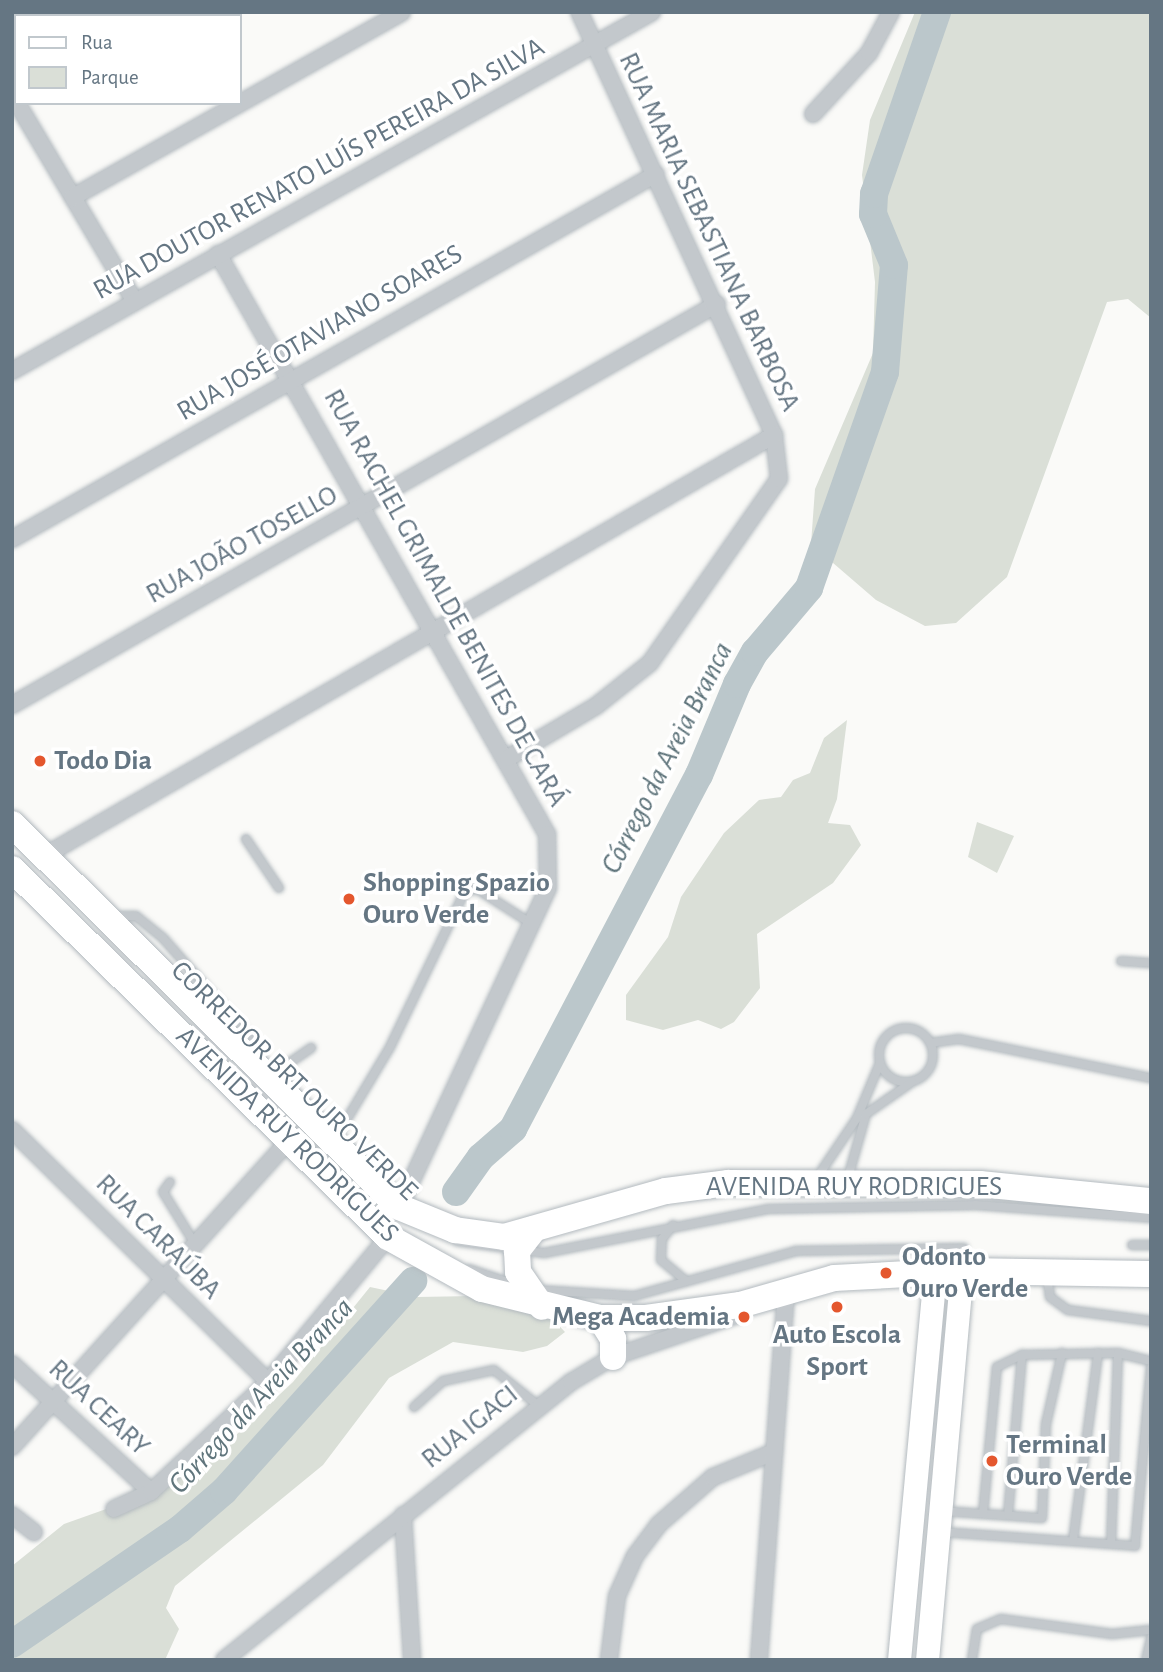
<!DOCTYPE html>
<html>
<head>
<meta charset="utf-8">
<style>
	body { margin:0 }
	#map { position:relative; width:1163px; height:1672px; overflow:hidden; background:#fafaf8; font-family:"Alegreya Sans",sans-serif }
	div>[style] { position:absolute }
	.green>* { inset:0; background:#dadfd7 }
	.river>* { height:28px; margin:-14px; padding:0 14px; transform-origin:14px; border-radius:14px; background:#bbc7cb }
	.roads { filter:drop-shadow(0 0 2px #b3babf) drop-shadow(0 0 2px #b3babf) }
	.service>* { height:8px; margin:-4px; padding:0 4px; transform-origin:4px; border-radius:4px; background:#c3c8cc }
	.service>.ring { margin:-4px; padding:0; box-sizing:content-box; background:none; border:8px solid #c3c8cc; border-radius:50% }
	.minor>* { height:16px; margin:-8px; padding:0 8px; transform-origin:8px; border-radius:8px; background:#c3c8cc }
	.secondary>* { height:23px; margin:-11.5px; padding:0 11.5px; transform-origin:11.5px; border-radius:11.5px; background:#fff }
	.primary>* { height:26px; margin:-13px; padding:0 13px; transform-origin:13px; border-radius:13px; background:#fff }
	.dots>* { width:19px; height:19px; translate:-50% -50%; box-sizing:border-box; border:4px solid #fff; border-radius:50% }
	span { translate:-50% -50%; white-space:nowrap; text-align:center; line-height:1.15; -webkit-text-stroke:7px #fff; paint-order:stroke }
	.street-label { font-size:28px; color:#657683 }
	.poi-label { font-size:28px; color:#657683; font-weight:700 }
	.left { translate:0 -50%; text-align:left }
	.right { translate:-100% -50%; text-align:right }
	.water-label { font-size:30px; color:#60757c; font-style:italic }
	.frame { position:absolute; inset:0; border:14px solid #657683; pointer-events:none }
	.legend { position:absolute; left:14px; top:14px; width:228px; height:91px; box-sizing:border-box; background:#fff; border:2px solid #c1c8cd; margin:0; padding:9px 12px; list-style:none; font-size:21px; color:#657683 }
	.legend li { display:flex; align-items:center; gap:14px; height:35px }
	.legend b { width:35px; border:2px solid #c1c8cd }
</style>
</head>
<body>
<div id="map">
	<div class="green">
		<i style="clip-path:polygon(915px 12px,1151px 12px,1151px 318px,1128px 299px,1107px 302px,1007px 577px,956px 623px,925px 626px,876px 600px,811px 544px,815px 489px,873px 353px,875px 282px,862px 175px,870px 120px)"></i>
		<i style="clip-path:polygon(847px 720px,837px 799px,828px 823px,850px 825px,861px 845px,833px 883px,757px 934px,760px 988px,734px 1022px,721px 1029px,698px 1020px,663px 1030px,626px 1020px,626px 995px,668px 937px,681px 897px,724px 833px,759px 800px,781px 797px,793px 780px,810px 773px,824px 738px)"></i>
		<i style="clip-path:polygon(977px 822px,1014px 836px,997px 873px,968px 857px)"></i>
		<i style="clip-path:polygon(370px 1287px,417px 1297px,475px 1296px,549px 1315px,565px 1332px,547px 1346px,523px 1352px,453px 1342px,389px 1378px,323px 1465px,175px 1586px,166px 1608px,179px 1629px,165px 1660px,12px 1660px,12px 1566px,64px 1524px,154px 1492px,235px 1436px,293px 1382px)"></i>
	</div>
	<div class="river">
		<i style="left:456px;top:1192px;width:43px;rotate:-54.5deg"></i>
		<i style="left:481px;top:1157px;width:43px;rotate:-41.2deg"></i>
		<i style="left:513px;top:1129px;width:400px;rotate:-62.3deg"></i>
		<i style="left:699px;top:775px;width:99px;rotate:-67.3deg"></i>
		<i style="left:737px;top:684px;width:37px;rotate:-61deg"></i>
		<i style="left:755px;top:652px;width:84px;rotate:-49.8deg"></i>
		<i style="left:809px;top:588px;width:229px;rotate:-70.6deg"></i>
		<i style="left:885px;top:372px;width:107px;rotate:-85.2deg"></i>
		<i style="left:894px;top:265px;width:55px;rotate:-112.4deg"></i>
		<i style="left:873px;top:214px;width:20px;rotate:-87deg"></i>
		<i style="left:874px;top:194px;width:193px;rotate:-70.9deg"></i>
		<i style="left:12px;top:1644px;width:204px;rotate:-34.4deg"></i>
		<i style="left:180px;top:1529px;width:58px;rotate:-40.8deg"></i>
		<i style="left:224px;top:1491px;width:283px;rotate:-48deg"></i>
	</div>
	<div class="roads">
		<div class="service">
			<i style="left:246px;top:839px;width:59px;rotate:56deg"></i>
			<i style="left:112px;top:916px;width:24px"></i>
			<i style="left:136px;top:916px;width:35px;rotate:39deg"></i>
			<i style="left:163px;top:938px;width:130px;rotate:48.7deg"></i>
			<i style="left:249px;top:1036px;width:18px;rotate:84deg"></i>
			<i style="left:1121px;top:961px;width:30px;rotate:4deg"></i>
			<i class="ring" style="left:879px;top:1028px;width:46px;height:46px"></i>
			<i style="left:930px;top:1043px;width:29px;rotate:-8deg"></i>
			<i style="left:959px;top:1039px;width:196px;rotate:11.5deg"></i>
			<i style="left:270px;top:1076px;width:50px;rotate:-34.3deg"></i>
			<i style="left:335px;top:1139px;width:107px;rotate:-59.1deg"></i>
			<i style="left:390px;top:1047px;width:173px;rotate:-64.3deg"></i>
			<i style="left:465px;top:891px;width:12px;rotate:-9deg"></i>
			<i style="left:477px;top:889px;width:65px;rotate:32.5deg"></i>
			<i style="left:816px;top:1179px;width:73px;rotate:-56.1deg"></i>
			<i style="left:857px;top:1118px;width:60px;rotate:-67.3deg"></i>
			<i style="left:847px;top:1181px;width:70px;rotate:-74.2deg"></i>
			<i style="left:866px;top:1114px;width:56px;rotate:-34.8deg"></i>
			<i style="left:170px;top:1182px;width:12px;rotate:125deg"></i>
			<i style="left:163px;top:1192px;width:61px;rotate:58.4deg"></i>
			<i style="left:673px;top:1225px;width:18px;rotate:128deg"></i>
			<i style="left:662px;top:1239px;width:21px;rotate:93deg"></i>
			<i style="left:661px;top:1260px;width:33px;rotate:40deg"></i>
			<i style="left:457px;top:1241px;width:88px;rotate:7.9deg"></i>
			<i style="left:544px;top:1253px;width:228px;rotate:-11.1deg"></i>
			<i style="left:768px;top:1209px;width:208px;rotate:-1.1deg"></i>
			<i style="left:976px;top:1205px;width:175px;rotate:4.2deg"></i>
			<i style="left:1132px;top:1245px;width:19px"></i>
			<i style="left:469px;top:1269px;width:50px;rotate:18.8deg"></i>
			<i style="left:1047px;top:1277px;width:20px;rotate:81deg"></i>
			<i style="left:1050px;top:1297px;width:22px;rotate:36deg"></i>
			<i style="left:1068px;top:1310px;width:84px;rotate:7.5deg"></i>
			<i style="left:539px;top:1290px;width:95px;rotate:3.6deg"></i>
			<i style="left:634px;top:1296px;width:168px;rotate:-15.5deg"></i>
			<i style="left:796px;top:1251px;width:168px;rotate:-1deg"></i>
			<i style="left:414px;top:1407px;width:39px;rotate:-42deg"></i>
			<i style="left:443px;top:1381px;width:52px;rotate:-12.2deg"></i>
			<i style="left:494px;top:1370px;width:58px;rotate:38.7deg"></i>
			<i style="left:942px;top:1511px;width:100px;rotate:4deg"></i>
			<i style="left:1042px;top:1518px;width:94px;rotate:-87.6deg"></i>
			<i style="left:1046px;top:1424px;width:73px;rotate:-77.3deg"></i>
			<i style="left:983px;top:1514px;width:148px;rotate:-84.6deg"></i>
			<i style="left:997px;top:1367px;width:28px;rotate:-26deg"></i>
			<i style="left:1008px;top:1515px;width:161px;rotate:-85deg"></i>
			<i style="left:1022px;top:1355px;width:96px;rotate:-1.2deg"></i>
			<i style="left:1118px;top:1353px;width:34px;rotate:14deg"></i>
			<i style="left:942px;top:1532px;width:194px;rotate:4.1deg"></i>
			<i style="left:1135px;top:1546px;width:179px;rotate:-84.9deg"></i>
			<i style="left:1073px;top:1541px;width:190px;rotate:-82.4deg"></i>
			<i style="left:1111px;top:1544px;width:191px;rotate:-87.9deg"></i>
			<i style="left:972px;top:1660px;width:31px;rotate:-81deg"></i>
			<i style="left:977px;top:1629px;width:26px;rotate:-23deg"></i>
			<i style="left:1001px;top:1619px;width:112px;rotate:7.7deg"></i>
			<i style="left:1112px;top:1634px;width:39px;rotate:-6deg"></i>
			<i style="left:1146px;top:1660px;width:23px;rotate:-77deg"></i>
		</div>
		<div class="minor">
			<i style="left:144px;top:16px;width:7px;rotate:-34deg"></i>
			<i style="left:12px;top:90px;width:4px;rotate:-27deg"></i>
			<i style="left:17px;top:103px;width:231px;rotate:59.3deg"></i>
			<i style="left:813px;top:114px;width:83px;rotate:-47.4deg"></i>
			<i style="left:869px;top:53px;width:47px;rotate:-61.8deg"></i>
			<i style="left:73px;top:197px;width:377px;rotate:-29.3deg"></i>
			<i style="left:218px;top:254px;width:667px;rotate:60.44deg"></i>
			<i style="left:547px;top:834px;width:54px;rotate:88.9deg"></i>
			<i style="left:548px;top:888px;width:352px;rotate:115deg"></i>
			<i style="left:12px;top:371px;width:734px;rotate:-29.29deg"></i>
			<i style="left:12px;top:539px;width:740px;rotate:-29.54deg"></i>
			<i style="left:12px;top:705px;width:811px;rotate:-29.63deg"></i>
			<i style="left:508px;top:758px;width:102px;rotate:-30.6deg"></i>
			<i style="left:596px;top:706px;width:69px;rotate:-38.5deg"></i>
			<i style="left:650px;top:663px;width:225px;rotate:-55deg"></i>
			<i style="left:779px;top:479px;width:44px;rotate:-96.5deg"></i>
			<i style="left:774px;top:435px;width:466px;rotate:-114.7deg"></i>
			<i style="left:44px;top:856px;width:843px;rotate:-29.97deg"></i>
			<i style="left:12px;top:1130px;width:359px;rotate:44.5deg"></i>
			<i style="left:12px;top:1364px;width:189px;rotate:42.6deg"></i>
			<i style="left:12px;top:1447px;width:415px;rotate:-47.9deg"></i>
			<i style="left:114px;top:1509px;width:41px;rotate:-24.7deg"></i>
			<i style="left:151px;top:1492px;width:161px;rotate:-43.2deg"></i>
			<i style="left:268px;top:1382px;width:188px;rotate:-50.4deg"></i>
			<i style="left:12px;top:1515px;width:28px;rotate:38deg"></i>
			<i style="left:403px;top:1515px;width:145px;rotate:86.4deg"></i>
			<i style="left:224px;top:1660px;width:445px;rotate:-38.7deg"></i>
			<i style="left:571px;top:1382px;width:49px;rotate:-30.8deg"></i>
			<i style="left:613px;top:1357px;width:133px;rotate:-18.8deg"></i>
			<i style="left:609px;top:1660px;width:64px;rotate:-82.9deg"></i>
			<i style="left:617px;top:1596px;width:44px;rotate:-65.8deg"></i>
			<i style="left:635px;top:1556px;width:39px;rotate:-53deg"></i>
			<i style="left:658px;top:1525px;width:73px;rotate:-41.1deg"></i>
			<i style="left:713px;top:1477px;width:66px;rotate:-22.3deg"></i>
			<i style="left:759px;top:1660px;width:370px;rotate:-85.8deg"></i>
		</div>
		<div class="secondary">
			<i style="left:899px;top:1660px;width:391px;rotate:-84.7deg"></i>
			<i style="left:927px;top:1660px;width:391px;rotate:-84.9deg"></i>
		</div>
		<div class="primary">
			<i style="left:12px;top:824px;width:544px;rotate:44.7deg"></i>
			<i style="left:399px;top:1207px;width:61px;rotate:22.3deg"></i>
			<i style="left:455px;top:1230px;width:49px;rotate:8.1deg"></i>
			<i style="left:504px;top:1237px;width:168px;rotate:-15.9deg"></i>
			<i style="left:666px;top:1191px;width:63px;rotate:-7.4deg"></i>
			<i style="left:728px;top:1183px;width:252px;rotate:0.2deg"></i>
			<i style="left:980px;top:1184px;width:172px;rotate:5.7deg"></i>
			<i style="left:12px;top:869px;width:526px;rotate:44.38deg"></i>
			<i style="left:388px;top:1237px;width:107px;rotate:29deg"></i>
			<i style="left:482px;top:1289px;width:122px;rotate:13.8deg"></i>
			<i style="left:600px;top:1318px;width:46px"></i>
			<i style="left:646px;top:1318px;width:95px;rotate:-7.9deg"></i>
			<i style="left:740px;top:1305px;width:98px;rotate:-16deg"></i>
			<i style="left:834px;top:1278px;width:128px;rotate:-3.1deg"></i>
			<i style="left:962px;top:1271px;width:189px;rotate:0.9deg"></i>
			<i style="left:534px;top:1229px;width:28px;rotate:128deg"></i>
			<i style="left:517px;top:1251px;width:21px;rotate:87deg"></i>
			<i style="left:518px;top:1272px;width:42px;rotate:55.6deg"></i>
			<i style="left:600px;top:1318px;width:25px;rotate:58deg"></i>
			<i style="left:613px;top:1339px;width:18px;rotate:90deg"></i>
		</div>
	</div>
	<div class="dots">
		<i style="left:40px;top:761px;background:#e4572e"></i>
		<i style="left:349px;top:899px;background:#e4572e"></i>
		<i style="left:886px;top:1273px;background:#e4572e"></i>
		<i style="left:837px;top:1307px;background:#e4572e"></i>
		<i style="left:744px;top:1317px;background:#e4572e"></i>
		<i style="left:992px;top:1461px;background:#e4572e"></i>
	</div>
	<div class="street-label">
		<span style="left:319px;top:169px;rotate:-29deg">RUA DOUTOR RENATO LUÍS PEREIRA DA SILVA</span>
		<span style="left:709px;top:232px;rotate:65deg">RUA MARIA SEBASTIANA BARBOSA</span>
		<span style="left:320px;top:333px;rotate:-30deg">RUA JOSÉ OTAVIANO SOARES</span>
		<span style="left:242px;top:545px;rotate:-29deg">RUA JOÃO TOSELLO</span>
		<span style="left:445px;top:598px;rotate:61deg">RUA RACHEL GRIMALDE BENITES DE CARÁ</span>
		<span style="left:294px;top:1081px;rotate:44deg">CORREDOR BRT OURO VERDE</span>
		<span style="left:287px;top:1135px;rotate:44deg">AVENIDA RUY RODRIGUES</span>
		<span style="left:854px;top:1187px">AVENIDA RUY RODRIGUES</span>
		<span style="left:158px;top:1237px;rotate:45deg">RUA CARAÚBA</span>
		<span style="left:99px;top:1408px;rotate:43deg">RUA CEARY</span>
		<span style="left:470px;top:1427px;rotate:-39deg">RUA IGACI</span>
	</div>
	<div class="poi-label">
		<span class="left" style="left:54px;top:761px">Todo Dia</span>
		<span class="left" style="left:363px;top:899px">Shopping Spazio<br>Ouro Verde</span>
		<span class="left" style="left:902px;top:1273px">Odonto<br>Ouro Verde</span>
		<span class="right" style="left:730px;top:1317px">Mega Academia</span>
		<span style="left:837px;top:1351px">Auto Escola<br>Sport</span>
		<span class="left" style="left:1006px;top:1461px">Terminal<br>Ouro Verde</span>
	</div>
	<div class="water-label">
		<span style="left:667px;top:758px;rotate:-63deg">Córrego da Areia Branca</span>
		<span style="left:261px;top:1396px;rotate:-47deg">Córrego da Areia Branca</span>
	</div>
	<div class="frame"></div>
	<ul class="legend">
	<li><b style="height:9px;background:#fff"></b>Rua</li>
	<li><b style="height:19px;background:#dadfd7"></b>Parque</li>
	</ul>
</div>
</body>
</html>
